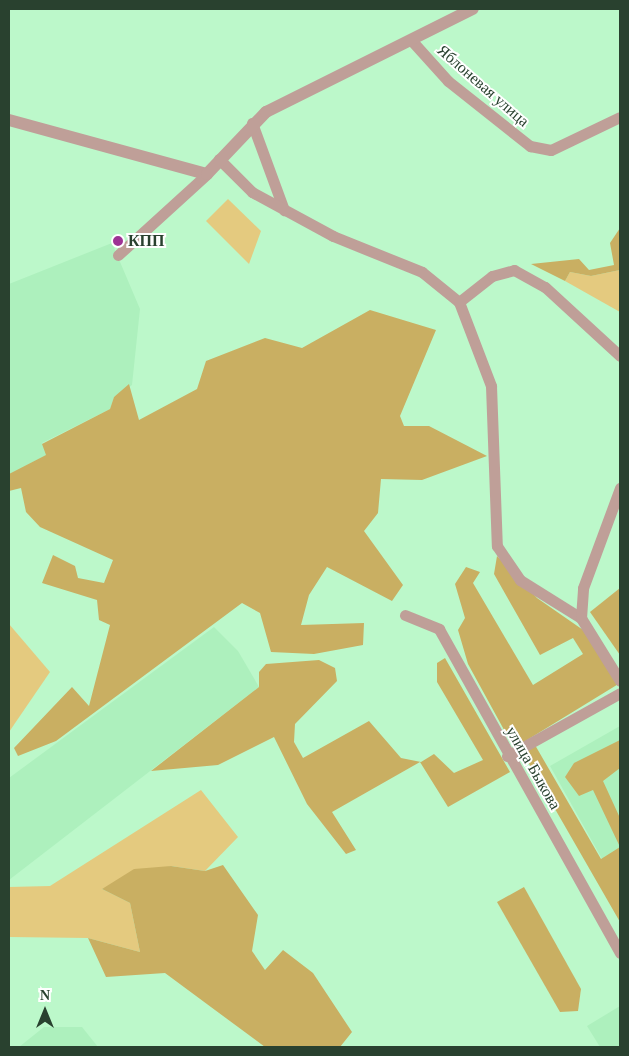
<!DOCTYPE html>
<html>
<head>
<meta charset="utf-8">
<style>
	body { margin:0 }
	#map { position:relative; width:629px; height:1056px; overflow:hidden; background:#bcf8ca; font-family:Georgia,serif }
	div>[style] { position:absolute }
	.built>* { inset:0; background:#adf0bd }
	.green>* { inset:0; background:#e4ca7f }
	.forest>* { inset:0; background:#c9af62 }
	.minor>* { height:11px; margin:-5.5px; padding:0 5.5px; transform-origin:5.5px; border-radius:5.5px; background:#bf9f98 }
	.tertiary>* { height:12px; margin:-6px; padding:0 6px; transform-origin:6px; border-radius:6px; background:#bf9f98 }
	.dots>* { width:14px; height:14px; translate:-50% -50%; box-sizing:border-box; border:2px solid #fff; border-radius:50% }
	span { translate:-50% -50%; white-space:nowrap; text-align:center; line-height:1.15; -webkit-text-stroke:4px #fff; paint-order:stroke }
	.street-label { font-size:16px; color:#29412f }
	.poi-label { font-size:16px; color:#29412f; font-weight:700 }
	.left { translate:0 -50%; text-align:left }
	.frame { position:absolute; inset:0; border:10px solid #29412f; pointer-events:none }
	.north { position:absolute; left:20px; top:986px; width:50px; height:50px; -webkit-text-stroke:4px #fff; paint-order:stroke; rotate:0deg; font-size:14px; font-weight:700; line-height:20px; text-align:center; color:#29412f }
	.north::after { content:''; display:block; margin:auto; width:18px; height:22px; background:#29412f; clip-path:polygon(50% 0,100% 100%,50% 72%,0 100%) }
</style>
</head>
<body>
<div id="map">
	<div class="built">
		<i style="clip-path:polygon(112px 243px,140px 309px,132px 385px,114px 397px,110px 409px,42px 443px,47px 455px,9px 474px,9px 284px)"></i>
		<i style="clip-path:polygon(214px 627px,238px 651px,259px 687px,9px 880px,9px 778px)"></i>
		<i style="clip-path:polygon(620px 726px,620px 891px,550px 766px)"></i>
		<i style="clip-path:polygon(620px 1006px,620px 1047px,600px 1047px,587px 1026px)"></i>
		<i style="clip-path:polygon(44px 1027px,82px 1027px,98px 1047px,19px 1047px)"></i>
	</div>
	<div class="green">
		<i style="clip-path:polygon(228px 199px,261px 231px,249px 264px,206px 221px)"></i>
		<i style="clip-path:polygon(620px 270px,620px 312px,565px 281px,570px 272px,591px 276px)"></i>
		<i style="clip-path:polygon(9px 624px,50px 672px,9px 732px)"></i>
		<i style="clip-path:polygon(201px 790px,238px 837px,205px 871px,171px 866px,102px 889px,130px 903px,140px 952px,88px 938px,9px 937px,9px 887px,50px 886px)"></i>
	</div>
	<div class="forest">
		<i style="clip-path:polygon(620px 228px,620px 270px,591px 276px,570px 272px,565px 281px,531px 264px,579px 259px,589px 270px,614px 265px,610px 243px)"></i>
		<i style="clip-path:polygon(370px 310px,436px 330px,400px 416px,404px 426px,429px 426px,487px 456px,422px 480px,381px 479px,378px 513px,364px 531px,403px 585px,392px 601px,327px 567px,309px 595px,301px 625px,364px 623px,363px 645px,314px 654px,271px 652px,260px 613px,242px 603px,56px 741px,18px 756px,14px 748px,72px 687px,89px 706px,110px 625px,99px 620px,97px 600px,42px 583px,53px 555px,75px 566px,78px 578px,104px 583px,113px 560px,40px 527px,26px 512px,21px 488px,9px 491px,9px 474px,46px 455px,42px 444px,110px 409px,114px 397px,129px 384px,139px 420px,197px 389px,206px 361px,265px 338px,302px 348px)"></i>
		<i style="clip-path:polygon(497px 556px,537px 598px,586px 632px,620px 683px,514px 748px,468px 664px,458px 630px,465px 618px,455px 584px,466px 567px,480px 572px,473px 583px,533px 685px,583px 654px,573px 638px,540px 655px,494px 574px)"></i>
		<i style="clip-path:polygon(620px 588px,620px 655px,590px 612px)"></i>
		<i style="clip-path:polygon(445px 658px,510px 772px,448px 807px,420px 762px,332px 812px,356px 850px,346px 854px,307px 804px,274px 737px,218px 765px,151px 771px,259px 687px,259px 672px,266px 664px,319px 660px,335px 668px,337px 681px,295px 724px,294px 742px,303px 758px,369px 721px,401px 758px,421px 762px,434px 754px,454px 773px,483px 760px,437px 682px,437px 663px)"></i>
		<i style="clip-path:polygon(620px 740px,620px 768px,603px 781px,620px 818px,620px 847px,593px 790px,579px 796px,565px 777px,574px 763px)"></i>
		<i style="clip-path:polygon(535px 745px,601px 859px,620px 847px,620px 922px,524px 755px)"></i>
		<i style="clip-path:polygon(223px 865px,258px 915px,252px 951px,265px 970px,283px 950px,313px 973px,352px 1032px,340px 1047px,265px 1047px,165px 973px,106px 977px,88px 938px,140px 952px,130px 903px,102px 889px,134px 869px,171px 866px,205px 871px)"></i>
		<i style="clip-path:polygon(524px 887px,581px 989px,578px 1011px,560px 1012px,497px 902px)"></i>
	</div>
	<div class="minor">
		<i style="left:412px;top:41px;width:54px;rotate:48deg"></i>
		<i style="left:448px;top:81px;width:105px;rotate:38.4deg"></i>
		<i style="left:530px;top:146px;width:21px;rotate:11deg"></i>
		<i style="left:551px;top:150px;width:76px;rotate:-25.6deg"></i>
		<i style="left:252px;top:123px;width:93px;rotate:69.8deg"></i>
		<i style="left:219px;top:159px;width:47px;rotate:45deg"></i>
		<i style="left:252px;top:192px;width:92px;rotate:28.5deg"></i>
		<i style="left:333px;top:236px;width:96px;rotate:22deg"></i>
		<i style="left:422px;top:272px;width:48px;rotate:39deg"></i>
		<i style="left:459px;top:302px;width:90px;rotate:69.1deg"></i>
		<i style="left:491px;top:386px;width:160px;rotate:87.9deg"></i>
		<i style="left:497px;top:546px;width:41px;rotate:55.9deg"></i>
		<i style="left:520px;top:580px;width:72px;rotate:31.9deg"></i>
		<i style="left:118px;top:255px;width:120px;rotate:-42.3deg"></i>
		<i style="left:459px;top:302px;width:42px;rotate:-38.2deg"></i>
		<i style="left:492px;top:276px;width:23px;rotate:-15deg"></i>
		<i style="left:514px;top:270px;width:35px;rotate:29deg"></i>
		<i style="left:545px;top:287px;width:102px;rotate:42.6deg"></i>
		<i style="left:405px;top:615px;width:37px;rotate:22deg"></i>
		<i style="left:439px;top:629px;width:371px;rotate:60.8deg"></i>
		<i style="left:581px;top:618px;width:30px;rotate:-86deg"></i>
		<i style="left:583px;top:588px;width:107px;rotate:-69.7deg"></i>
		<i style="left:581px;top:618px;width:74px;rotate:58.2deg"></i>
		<i style="left:507px;top:756px;width:129px;rotate:-29.1deg"></i>
	</div>
	<div class="tertiary">
		<i style="left:9px;top:120px;width:205px;rotate:15.3deg"></i>
		<i style="left:207px;top:174px;width:86px;rotate:-46.4deg"></i>
		<i style="left:266px;top:112px;width:231px;rotate:-26.5deg"></i>
	</div>
	<div class="dots">
		<i style="left:118px;top:241px;background:#9e3395"></i>
	</div>
	<div class="street-label">
		<span style="left:483px;top:86px;rotate:41deg">Яблоневая улица</span>
		<span style="left:533px;top:768px;rotate:60deg">улица Быкова</span>
	</div>
	<div class="poi-label">
		<span class="left" style="left:128px;top:241px">КПП</span>
	</div>
	<div class="frame"></div>
	<div class="north">N</div>
</div>
</body>
</html>
